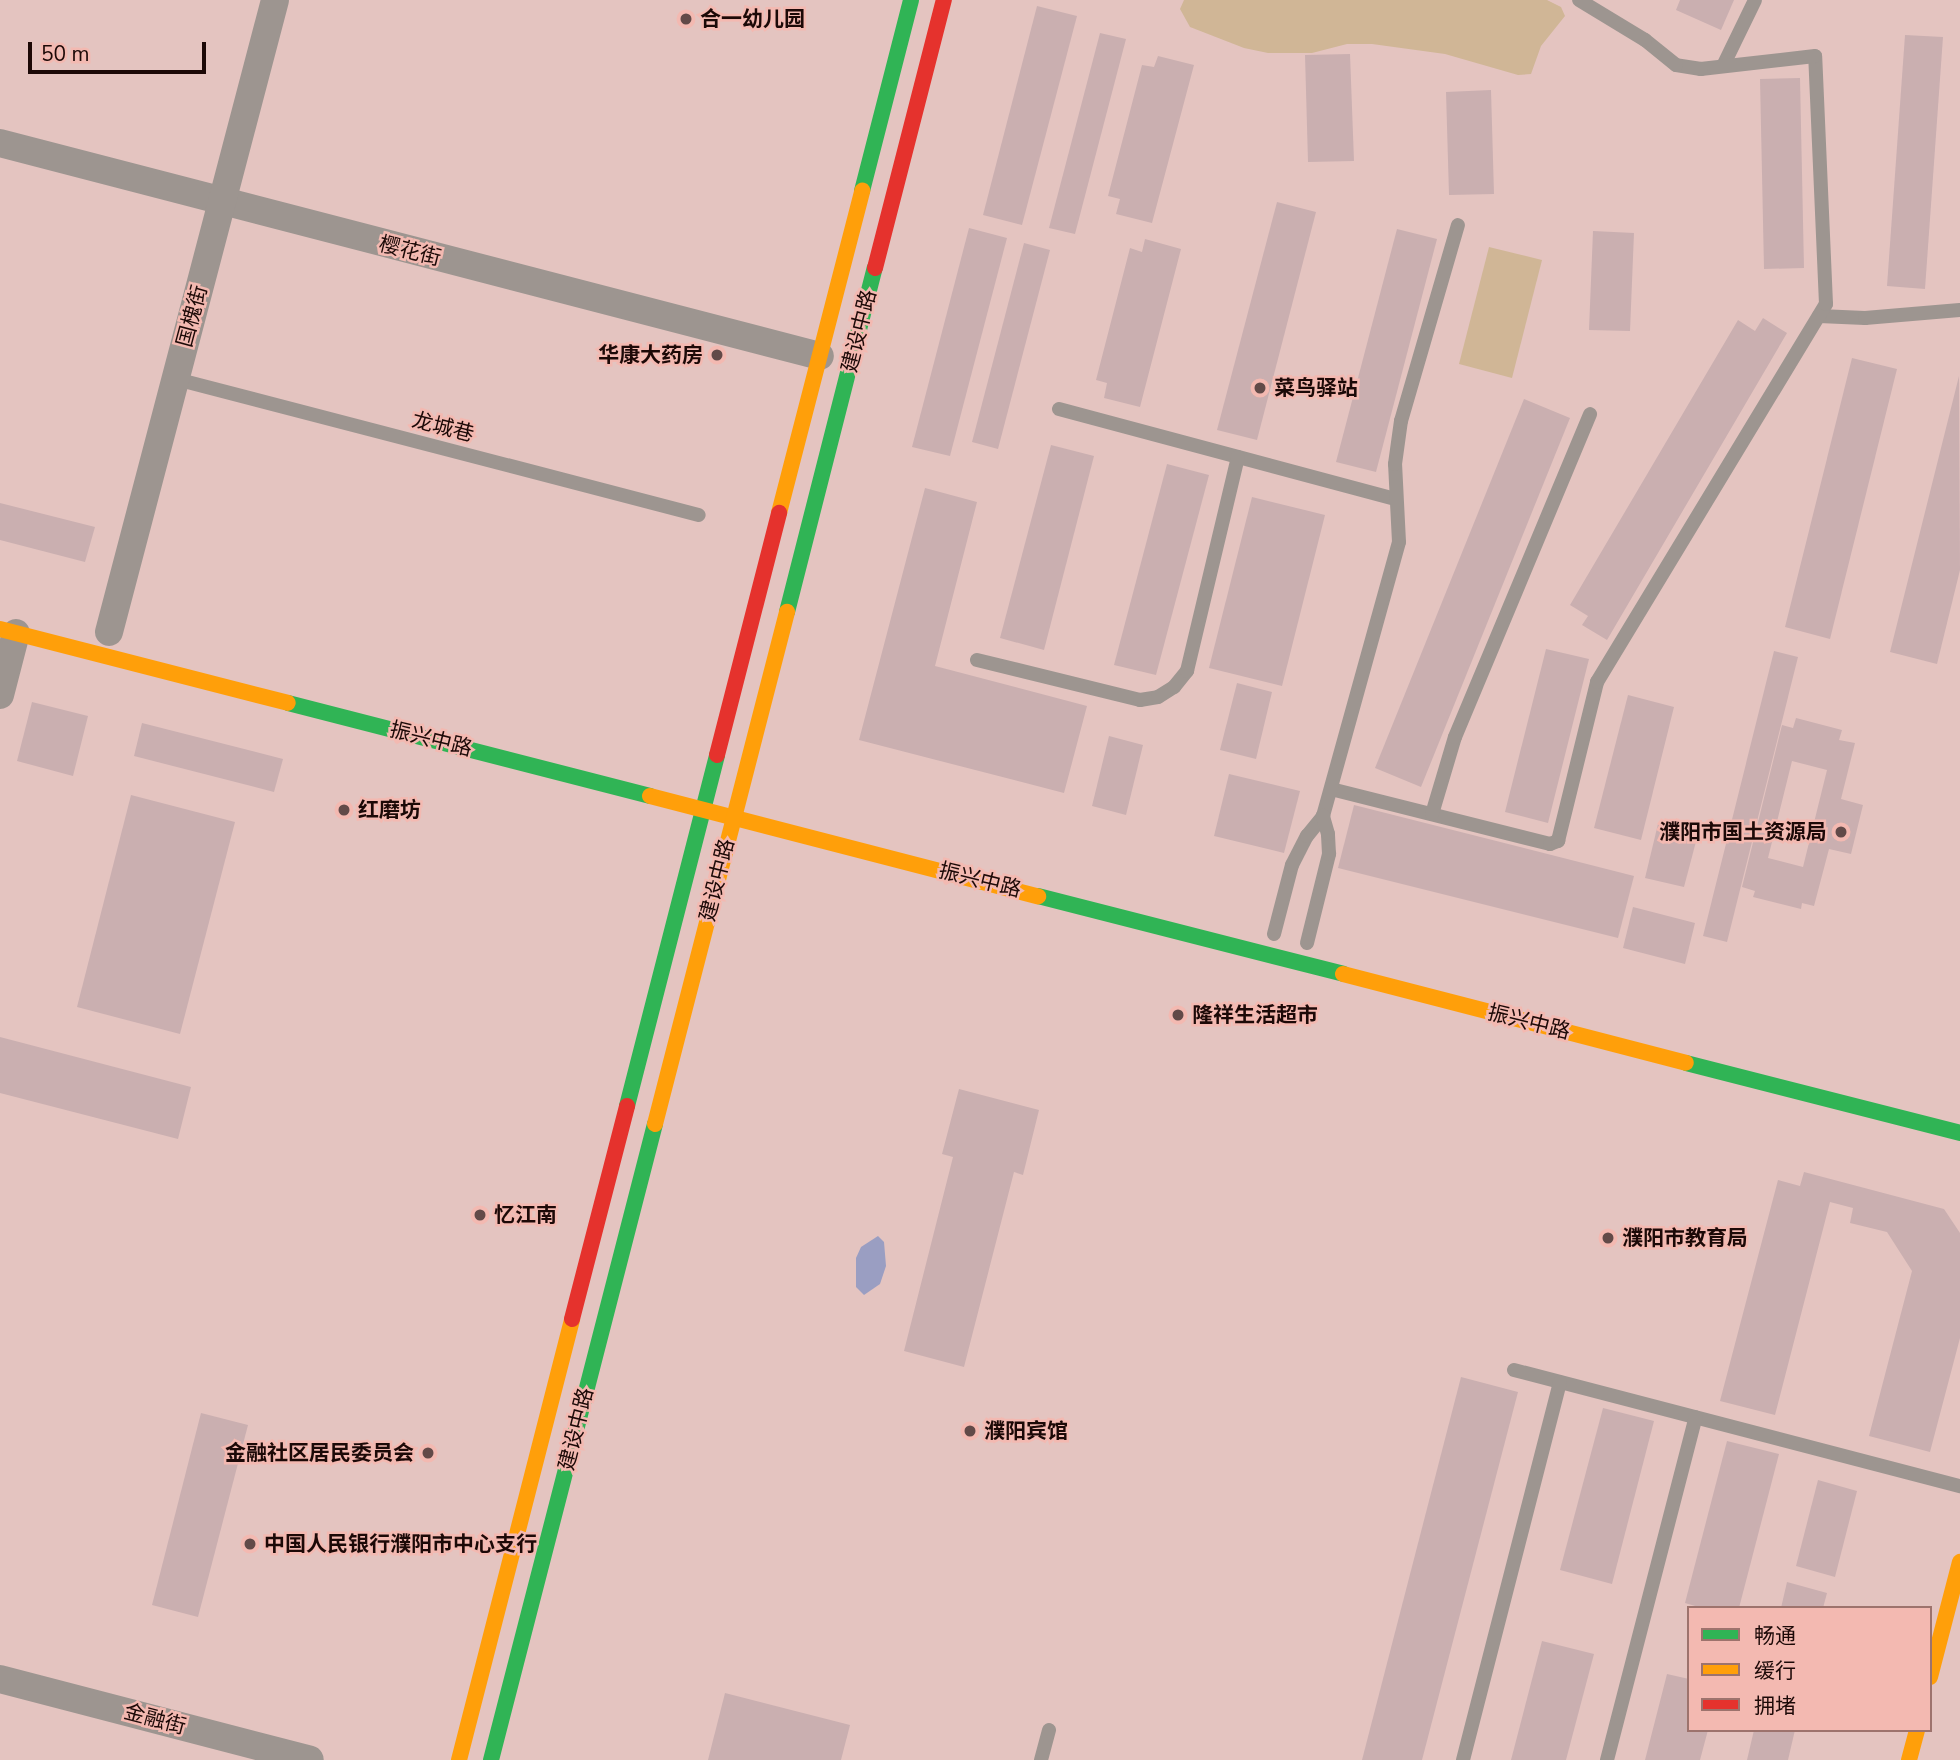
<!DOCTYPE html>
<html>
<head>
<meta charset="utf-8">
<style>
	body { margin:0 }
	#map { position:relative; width:1960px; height:1760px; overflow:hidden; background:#e4c4c0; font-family:"Nunito Sans","Noto Sans SC",sans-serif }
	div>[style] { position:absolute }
	.green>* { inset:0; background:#d0b696 }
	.water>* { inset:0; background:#9a9ec2 }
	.building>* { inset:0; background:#caafb0 }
	.lane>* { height:14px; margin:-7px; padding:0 7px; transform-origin:7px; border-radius:7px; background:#9d9590 }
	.street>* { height:28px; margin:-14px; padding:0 14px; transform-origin:14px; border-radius:14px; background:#9d9590 }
	.fast>* { height:16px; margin:-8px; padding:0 8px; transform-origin:8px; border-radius:8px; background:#30b455 }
	.slow>* { height:16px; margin:-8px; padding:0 8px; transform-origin:8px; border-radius:8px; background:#ff9f0a }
	.jam>* { height:16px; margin:-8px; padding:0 8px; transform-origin:8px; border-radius:8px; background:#e5322d }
	.dots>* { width:19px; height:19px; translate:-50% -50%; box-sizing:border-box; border:4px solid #f3b9b1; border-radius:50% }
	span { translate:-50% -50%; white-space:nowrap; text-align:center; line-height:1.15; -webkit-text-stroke:5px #f3b9b1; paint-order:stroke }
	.poi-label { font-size:21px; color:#1c0907; font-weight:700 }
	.left { translate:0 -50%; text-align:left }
	.right { translate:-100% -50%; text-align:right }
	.street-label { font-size:21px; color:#1c0907 }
	.legend { position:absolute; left:1687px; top:1606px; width:245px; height:126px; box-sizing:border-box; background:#f3b9b1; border:2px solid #9d736d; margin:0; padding:9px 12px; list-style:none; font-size:21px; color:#1c0907 }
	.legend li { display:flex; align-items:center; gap:14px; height:35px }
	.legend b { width:35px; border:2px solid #9d736d }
	.scale { position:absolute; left:28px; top:42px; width:178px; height:32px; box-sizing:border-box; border:4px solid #1c0907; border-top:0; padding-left:9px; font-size:21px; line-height:24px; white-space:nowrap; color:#1c0907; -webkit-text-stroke:5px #f3b9b1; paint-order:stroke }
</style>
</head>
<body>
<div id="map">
	<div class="green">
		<i style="clip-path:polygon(1184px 0,1547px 0,1561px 7px,1565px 16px,1541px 46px,1531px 74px,1518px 75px,1445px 54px,1372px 44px,1347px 44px,1312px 53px,1268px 53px,1244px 48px,1190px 27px,1180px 9px)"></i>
		<i style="clip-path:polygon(1489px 247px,1542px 260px,1512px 378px,1459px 364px)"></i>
	</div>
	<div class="water">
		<i style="clip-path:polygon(878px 1236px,884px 1242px,886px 1266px,880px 1284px,864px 1295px,856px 1287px,856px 1258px,861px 1247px)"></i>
	</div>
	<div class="building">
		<i style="clip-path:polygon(1680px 0,1734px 0,1721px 30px,1676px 10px)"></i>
		<i style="clip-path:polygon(1037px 6px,1077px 16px,1022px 225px,983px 215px)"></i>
		<i style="clip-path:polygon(1100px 33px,1126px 39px,1075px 234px,1049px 228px)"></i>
		<i style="clip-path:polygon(1905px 35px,1943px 37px,1925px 289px,1887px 286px)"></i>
		<i style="clip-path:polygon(1350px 54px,1354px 161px,1308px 162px,1305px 55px)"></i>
		<i style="clip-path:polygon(1158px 56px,1194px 65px,1152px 223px,1116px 214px,1120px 199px,1108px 196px,1142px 65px,1154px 67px)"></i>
		<i style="clip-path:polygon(1800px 78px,1804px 268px,1764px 269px,1760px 79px)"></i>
		<i style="clip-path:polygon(1491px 90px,1494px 194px,1449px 195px,1446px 92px)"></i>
		<i style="clip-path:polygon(1277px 202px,1316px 212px,1257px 440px,1217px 430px)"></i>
		<i style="clip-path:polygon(969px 228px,1007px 238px,950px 456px,912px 447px)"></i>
		<i style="clip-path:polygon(1397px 229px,1437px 239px,1376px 472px,1336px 462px)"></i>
		<i style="clip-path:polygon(1593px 231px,1634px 233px,1630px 331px,1589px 330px)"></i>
		<i style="clip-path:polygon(1145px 239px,1181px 249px,1140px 407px,1104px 398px,1107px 383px,1096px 380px,1130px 248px,1142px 252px)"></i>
		<i style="clip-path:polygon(1024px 243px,1050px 250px,998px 449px,972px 442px)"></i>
		<i style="clip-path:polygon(1763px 318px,1787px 333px,1607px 640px,1582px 625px,1588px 616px,1570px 605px,1738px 320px,1755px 331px)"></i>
		<i style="clip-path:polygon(1852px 358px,1897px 369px,1830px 639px,1785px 627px)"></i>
		<i style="clip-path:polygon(1959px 376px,1960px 570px,1937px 664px,1890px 652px)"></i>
		<i style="clip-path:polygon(1524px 399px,1570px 418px,1421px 787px,1375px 768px)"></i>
		<i style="clip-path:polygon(1051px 445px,1094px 456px,1044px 650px,1000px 638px)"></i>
		<i style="clip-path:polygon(1167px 464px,1209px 475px,1156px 675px,1114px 665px)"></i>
		<i style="clip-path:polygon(925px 488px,977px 502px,935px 666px,1087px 706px,1064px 793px,859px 740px)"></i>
		<i style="clip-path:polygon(1252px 497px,1325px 515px,1282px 686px,1209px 668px)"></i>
		<i style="clip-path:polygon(0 503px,95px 527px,85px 562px,0 540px)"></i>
		<i style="clip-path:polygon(1546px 649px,1589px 659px,1548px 823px,1505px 812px)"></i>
		<i style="clip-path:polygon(1774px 651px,1798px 657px,1727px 942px,1703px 936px)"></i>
		<i style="clip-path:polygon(1237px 683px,1272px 692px,1256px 759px,1220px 750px)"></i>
		<i style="clip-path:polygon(1628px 695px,1674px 707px,1641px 840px,1594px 828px)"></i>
		<i style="clip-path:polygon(32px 702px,88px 716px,73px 776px,17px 761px)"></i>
		<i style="clip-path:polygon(evenodd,1796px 718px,1842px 730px,1839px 740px,1855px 743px,1841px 799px,1863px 805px,1851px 854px,1829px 849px,1814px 906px,1802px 903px,1801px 909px,1753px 897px,1755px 891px,1742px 887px,1782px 725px,1793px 728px,1796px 718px,1792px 761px,1827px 770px,1803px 867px,1768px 858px,1792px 761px)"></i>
		<i style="clip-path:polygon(142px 723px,283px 759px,274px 792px,134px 756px)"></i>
		<i style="clip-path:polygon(1109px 736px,1143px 745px,1126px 815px,1092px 806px)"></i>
		<i style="clip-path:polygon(1229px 774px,1300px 791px,1284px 853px,1214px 836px)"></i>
		<i style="clip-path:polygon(131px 795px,235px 822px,180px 1034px,77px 1007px)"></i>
		<i style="clip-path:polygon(1354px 805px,1634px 876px,1618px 938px,1338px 868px)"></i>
		<i style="clip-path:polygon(1658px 824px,1698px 834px,1684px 887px,1645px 878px)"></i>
		<i style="clip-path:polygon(1633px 907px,1695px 923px,1685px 964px,1623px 948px)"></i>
		<i style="clip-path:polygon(0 1037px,191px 1087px,178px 1139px,0 1093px)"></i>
		<i style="clip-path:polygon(959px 1089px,1039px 1110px,1023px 1175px,1014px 1172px,964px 1367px,904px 1351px,953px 1157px,942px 1154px)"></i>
		<i style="clip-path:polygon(1804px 1172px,1944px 1209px,1960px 1233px,1960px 1338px,1930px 1452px,1869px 1436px,1912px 1271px,1887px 1232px,1850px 1223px,1853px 1208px,1830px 1202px,1775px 1415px,1720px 1401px,1778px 1180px,1800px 1186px)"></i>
		<i style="clip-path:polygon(1461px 1377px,1518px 1392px,1422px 1760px,1362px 1760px)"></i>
		<i style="clip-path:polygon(1603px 1408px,1654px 1421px,1612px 1584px,1560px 1570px)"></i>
		<i style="clip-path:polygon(201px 1413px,248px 1425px,198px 1617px,152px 1605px)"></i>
		<i style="clip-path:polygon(1727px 1441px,1779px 1454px,1739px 1608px,1702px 1608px,1685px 1603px)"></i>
		<i style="clip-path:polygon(1818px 1480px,1857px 1491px,1835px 1577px,1796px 1566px)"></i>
		<i style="clip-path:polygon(1787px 1582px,1827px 1593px,1823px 1608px,1781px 1608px)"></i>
		<i style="clip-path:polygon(1542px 1641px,1594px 1654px,1566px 1760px,1511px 1760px)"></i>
		<i style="clip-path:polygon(1667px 1674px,1689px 1679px,1689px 1730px,1708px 1730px,1700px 1760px,1645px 1760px)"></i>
		<i style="clip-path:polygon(725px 1693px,850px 1725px,841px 1760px,708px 1760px)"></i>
		<i style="clip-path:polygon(1754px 1730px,1795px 1730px,1788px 1760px,1747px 1760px)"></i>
	</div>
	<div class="lane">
		<i style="left:1723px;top:66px;width:73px;rotate:-64.1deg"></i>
		<i style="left:1819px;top:316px;width:46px;rotate:2.5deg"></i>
		<i style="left:1865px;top:318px;width:95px;rotate:-4.8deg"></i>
		<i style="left:176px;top:379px;width:540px;rotate:14.58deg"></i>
		<i style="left:1059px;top:409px;width:348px;rotate:15deg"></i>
		<i style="left:977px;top:660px;width:168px;rotate:13.8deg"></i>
		<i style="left:1140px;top:700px;width:18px;rotate:-9deg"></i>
		<i style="left:1158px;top:697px;width:19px;rotate:-32deg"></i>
		<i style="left:1174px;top:687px;width:21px;rotate:-51deg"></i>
		<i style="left:1187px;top:671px;width:220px;rotate:-76.6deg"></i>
		<i style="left:1331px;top:789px;width:226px;rotate:14.1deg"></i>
		<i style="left:1550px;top:844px;width:9px;rotate:-21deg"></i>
		<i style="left:1558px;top:841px;width:164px;rotate:-76.2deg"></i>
		<i style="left:1597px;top:682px;width:442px;rotate:-58.8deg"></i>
		<i style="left:1826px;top:304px;width:248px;rotate:-92.5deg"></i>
		<i style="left:1815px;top:56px;width:115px;rotate:173.5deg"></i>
		<i style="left:1701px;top:69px;width:25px;rotate:-171deg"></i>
		<i style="left:1676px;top:65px;width:40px;rotate:-141deg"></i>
		<i style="left:1645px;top:40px;width:77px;rotate:-148.8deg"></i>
		<i style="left:1432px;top:814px;width:80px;rotate:-73.4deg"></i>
		<i style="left:1455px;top:737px;width:350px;rotate:-67.3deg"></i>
		<i style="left:1274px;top:934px;width:71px;rotate:-75.4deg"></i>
		<i style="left:1292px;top:865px;width:33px;rotate:-63deg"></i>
		<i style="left:1307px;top:836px;width:26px;rotate:-51deg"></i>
		<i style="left:1323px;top:816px;width:284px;rotate:-74.5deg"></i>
		<i style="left:1399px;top:542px;width:78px;rotate:-92.9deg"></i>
		<i style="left:1395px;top:464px;width:43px;rotate:-82.1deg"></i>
		<i style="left:1401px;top:421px;width:204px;rotate:-73.8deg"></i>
		<i style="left:1307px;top:943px;width:92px;rotate:-76.1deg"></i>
		<i style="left:1329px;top:854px;width:20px;rotate:-93deg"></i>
		<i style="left:1328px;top:834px;width:19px;rotate:-106deg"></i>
		<i style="left:1514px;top:1370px;width:461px;rotate:14.6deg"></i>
		<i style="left:1041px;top:1760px;width:31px;rotate:-75deg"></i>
		<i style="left:1463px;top:1760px;width:390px;rotate:-75.6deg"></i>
		<i style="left:1607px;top:1760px;width:354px;rotate:-75.5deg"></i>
	</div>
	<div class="street">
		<i style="left:0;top:143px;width:847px;rotate:14.56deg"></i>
		<i style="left:109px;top:632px;width:653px;rotate:-75.28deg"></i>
		<i style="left:0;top:695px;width:64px;rotate:-75.5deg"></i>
		<i style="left:0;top:1679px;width:320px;rotate:14.6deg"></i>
	</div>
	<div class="fast">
		<i style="left:862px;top:191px;width:197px;rotate:-75.6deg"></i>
		<i style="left:787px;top:612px;width:355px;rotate:-75.7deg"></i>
		<i style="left:288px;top:703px;width:374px;rotate:14.4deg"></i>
		<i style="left:1038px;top:896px;width:315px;rotate:14.3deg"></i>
		<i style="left:1686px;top:1063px;width:283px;rotate:14.3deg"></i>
		<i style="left:627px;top:1106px;width:362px;rotate:-75.6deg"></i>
		<i style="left:491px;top:1760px;width:657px;rotate:-75.54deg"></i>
	</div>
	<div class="slow">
		<i style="left:779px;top:513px;width:333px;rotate:-75.5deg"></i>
		<i style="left:0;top:629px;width:297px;rotate:14.4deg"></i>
		<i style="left:650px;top:796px;width:401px;rotate:14.5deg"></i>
		<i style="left:1343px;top:974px;width:354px;rotate:14.5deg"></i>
		<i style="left:655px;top:1124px;width:529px;rotate:-75.54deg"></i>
		<i style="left:1930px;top:1677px;width:119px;rotate:-75.4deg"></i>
		<i style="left:459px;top:1760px;width:455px;rotate:-75.6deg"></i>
		<i style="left:1909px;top:1760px;width:31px;rotate:-75deg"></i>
	</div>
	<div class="jam">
		<i style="left:875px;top:268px;width:277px;rotate:-75.6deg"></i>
		<i style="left:717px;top:755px;width:250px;rotate:-75.6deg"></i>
		<i style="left:572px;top:1319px;width:220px;rotate:-75.5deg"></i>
	</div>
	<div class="dots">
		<i style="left:686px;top:19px;background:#624a48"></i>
		<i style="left:717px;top:355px;background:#624a48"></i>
		<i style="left:1260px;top:388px;background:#624a48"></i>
		<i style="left:344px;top:810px;background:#624a48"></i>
		<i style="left:1841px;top:832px;background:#624a48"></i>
		<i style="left:1178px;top:1015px;background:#624a48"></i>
		<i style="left:480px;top:1215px;background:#624a48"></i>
		<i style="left:1608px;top:1238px;background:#624a48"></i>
		<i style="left:970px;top:1431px;background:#624a48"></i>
		<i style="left:428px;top:1453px;background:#624a48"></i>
		<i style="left:250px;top:1544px;background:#624a48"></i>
	</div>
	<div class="poi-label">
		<span class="left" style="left:700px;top:19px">合一幼儿园</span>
		<span class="right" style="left:703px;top:355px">华康大药房</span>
		<span class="left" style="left:1274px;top:388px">菜鸟驿站</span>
		<span class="left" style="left:358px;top:810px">红磨坊</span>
		<span class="right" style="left:1827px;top:832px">濮阳市国土资源局</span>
		<span class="left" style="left:1192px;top:1015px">隆祥生活超市</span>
		<span class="left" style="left:494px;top:1215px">忆江南</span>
		<span class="left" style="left:1622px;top:1238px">濮阳市教育局</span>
		<span class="left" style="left:984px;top:1431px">濮阳宾馆</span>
		<span class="right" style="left:414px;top:1453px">金融社区居民委员会</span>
		<span class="left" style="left:264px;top:1544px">中国人民银行濮阳市中心支行</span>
	</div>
	<div class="street-label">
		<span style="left:410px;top:251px;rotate:14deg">樱花街</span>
		<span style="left:192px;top:316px;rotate:-75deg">国槐街</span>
		<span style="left:859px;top:331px;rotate:-76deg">建设中路</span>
		<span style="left:443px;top:427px;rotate:14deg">龙城巷</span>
		<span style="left:431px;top:739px;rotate:14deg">振兴中路</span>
		<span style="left:717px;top:880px;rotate:-76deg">建设中路</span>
		<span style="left:980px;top:880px;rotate:14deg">振兴中路</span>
		<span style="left:1529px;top:1022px;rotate:14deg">振兴中路</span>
		<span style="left:576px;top:1429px;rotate:-76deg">建设中路</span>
		<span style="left:155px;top:1719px;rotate:15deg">金融街</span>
	</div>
	<ul class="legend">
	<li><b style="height:9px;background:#30b455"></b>畅通</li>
	<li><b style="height:9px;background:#ff9f0a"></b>缓行</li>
	<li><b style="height:9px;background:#e5322d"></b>拥堵</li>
	</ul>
	<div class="scale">50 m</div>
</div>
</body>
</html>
